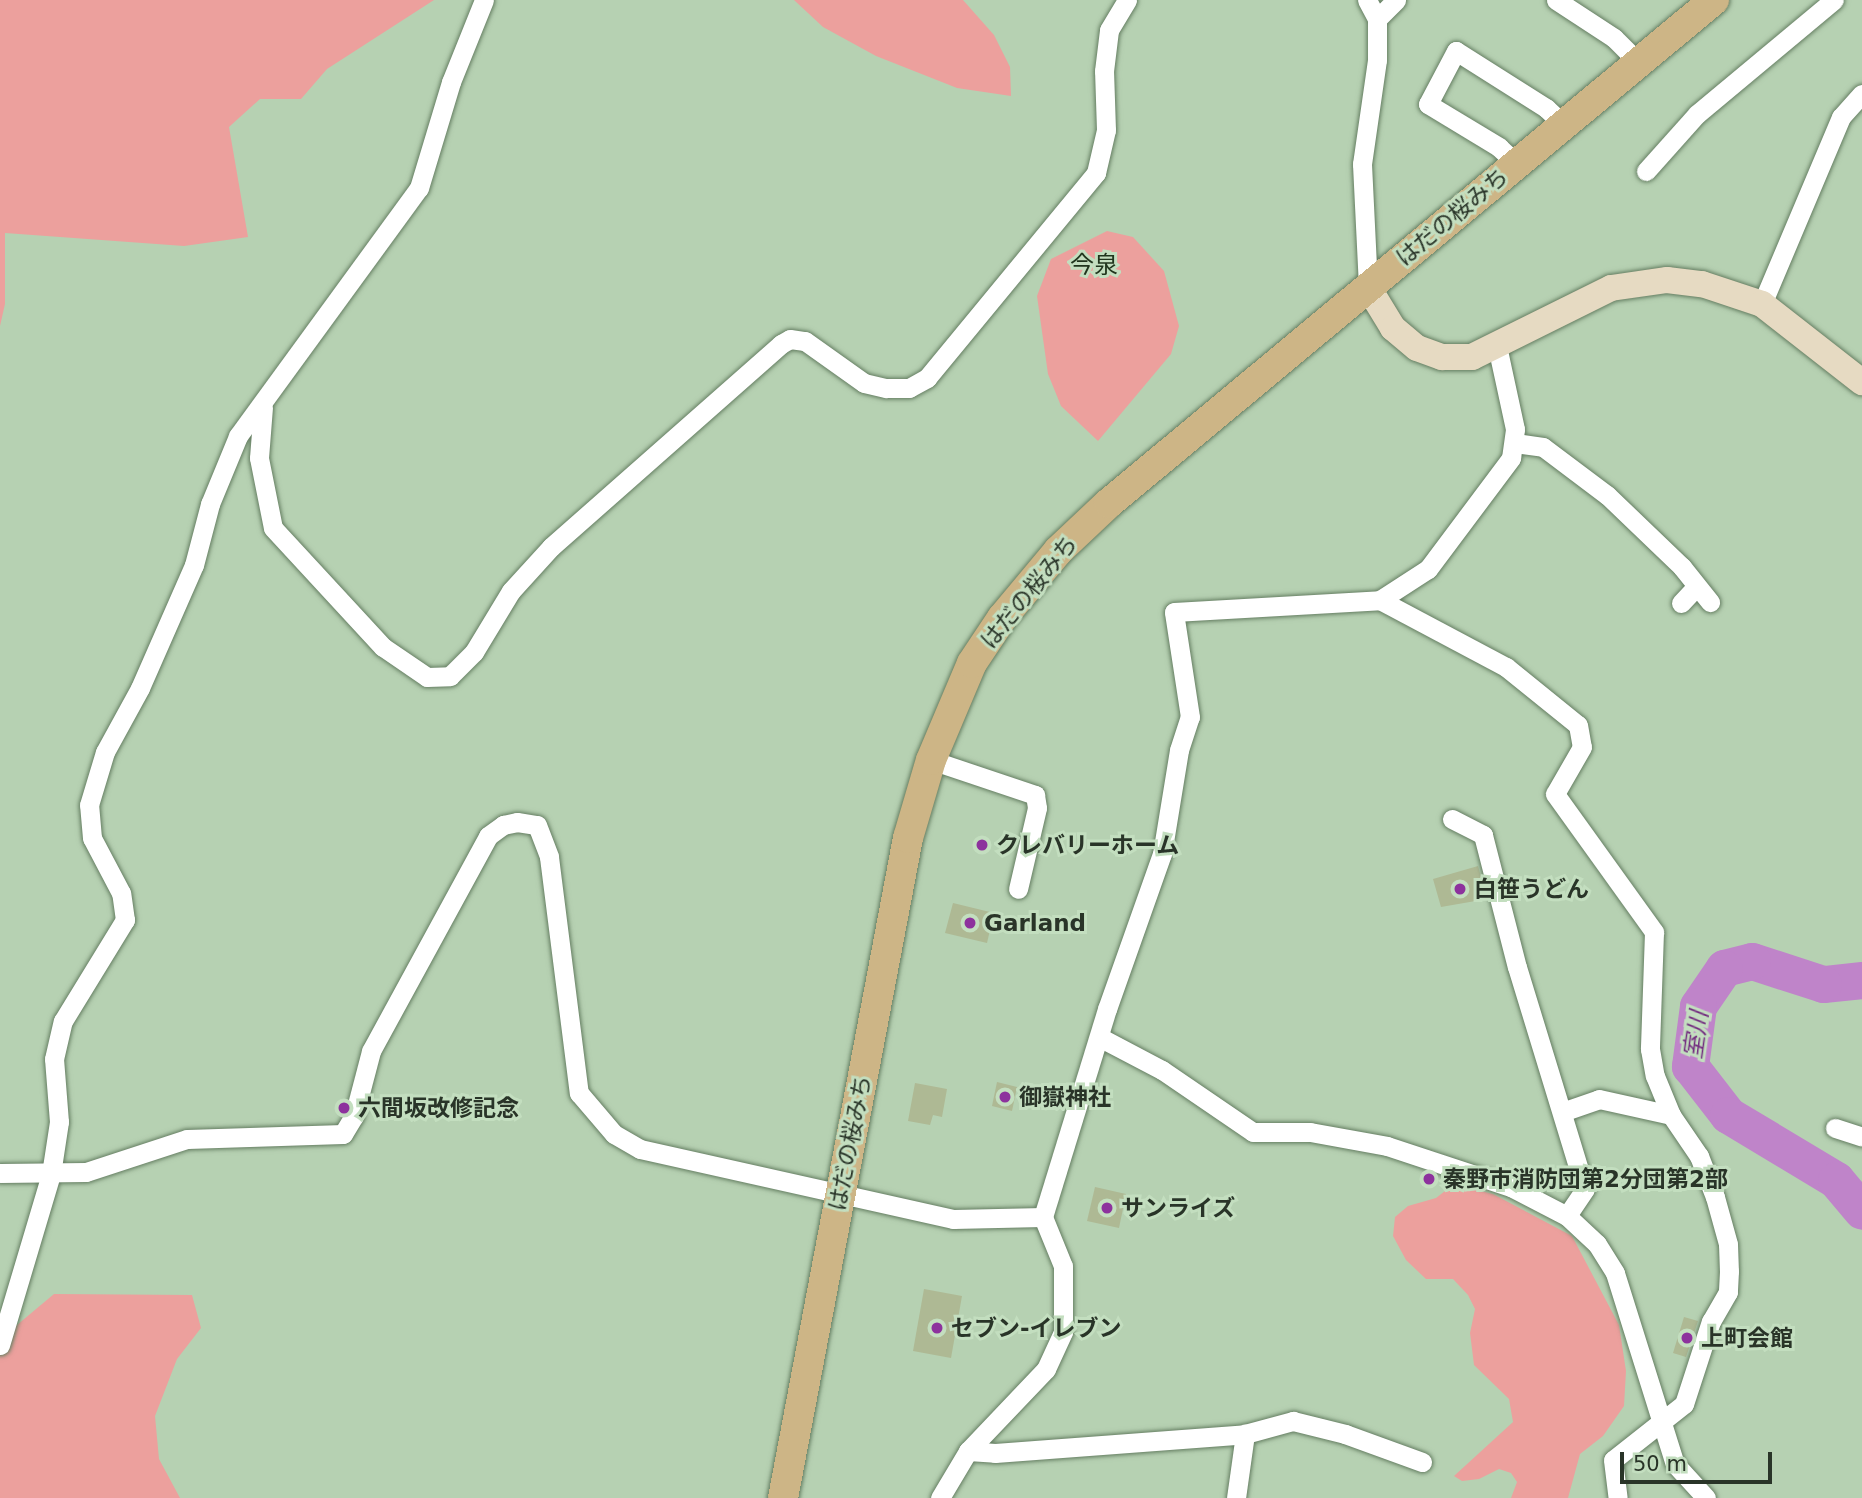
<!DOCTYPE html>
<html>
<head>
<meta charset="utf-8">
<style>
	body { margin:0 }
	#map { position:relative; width:1862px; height:1498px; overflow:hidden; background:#b6d1b2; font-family:"DejaVu Sans","Noto Sans JP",sans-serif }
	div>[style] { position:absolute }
	.green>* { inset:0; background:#eca09d }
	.river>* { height:37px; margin:-18.5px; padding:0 18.5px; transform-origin:18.5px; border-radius:18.5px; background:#bf84c9 }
	.building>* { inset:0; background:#aeb994 }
	.roads { filter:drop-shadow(0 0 2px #657e62) drop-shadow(0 0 2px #657e62) }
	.street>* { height:19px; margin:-9.5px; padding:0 9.5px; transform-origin:9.5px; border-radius:9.5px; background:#fff }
	.secondary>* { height:26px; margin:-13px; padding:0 13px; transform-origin:13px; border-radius:13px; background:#e6dac2 }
	.primary>* { height:30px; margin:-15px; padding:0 15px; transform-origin:15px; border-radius:15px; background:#cdb586 }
	.dots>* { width:19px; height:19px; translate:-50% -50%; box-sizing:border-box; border:4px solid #c3debf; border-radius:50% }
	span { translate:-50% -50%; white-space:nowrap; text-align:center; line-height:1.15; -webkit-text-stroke:6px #c3debf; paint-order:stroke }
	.street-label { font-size:23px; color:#293428 }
	.poi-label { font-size:23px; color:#293428; font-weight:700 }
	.left { translate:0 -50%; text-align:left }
	.neighbourhood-label { font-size:24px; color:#20351d }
	.water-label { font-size:24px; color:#722b7f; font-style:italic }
	.scale { position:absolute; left:1620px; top:1452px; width:152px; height:32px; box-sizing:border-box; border:4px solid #293428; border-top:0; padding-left:9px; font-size:21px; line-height:24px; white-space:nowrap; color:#293428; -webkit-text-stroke:5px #c3debf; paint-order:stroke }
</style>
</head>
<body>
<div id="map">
	<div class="green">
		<i style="clip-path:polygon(0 0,434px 0,327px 69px,301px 99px,260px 99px,229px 127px,248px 237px,184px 246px,5px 233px,5px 304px,0 326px)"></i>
		<i style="clip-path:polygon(794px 0,963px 0,994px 35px,1010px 67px,1011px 96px,957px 88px,876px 56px,823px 27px)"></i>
		<i style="clip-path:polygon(1107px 231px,1133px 237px,1164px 271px,1179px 326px,1171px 354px,1098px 441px,1061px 406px,1048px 374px,1037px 296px,1051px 259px)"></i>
		<i style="clip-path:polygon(1454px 1184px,1493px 1194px,1572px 1236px,1619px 1325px,1626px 1371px,1624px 1406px,1603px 1436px,1580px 1454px,1568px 1498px,1511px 1498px,1517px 1482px,1511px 1473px,1499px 1469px,1479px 1479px,1462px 1481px,1454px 1476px,1513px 1422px,1509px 1399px,1474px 1365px,1470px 1333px,1475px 1309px,1468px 1295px,1453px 1279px,1426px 1279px,1406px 1260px,1393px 1236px,1395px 1217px,1408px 1206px,1436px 1198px)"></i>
		<i style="clip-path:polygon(54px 1294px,192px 1295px,201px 1328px,177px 1359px,155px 1416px,159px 1459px,180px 1498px,0 1498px,0 1346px,11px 1330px)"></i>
	</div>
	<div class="river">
		<i style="left:1862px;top:980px;width:39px;rotate:174deg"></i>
		<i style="left:1823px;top:984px;width:75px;rotate:-162.1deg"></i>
		<i style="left:1752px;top:961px;width:29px;rotate:166deg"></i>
		<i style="left:1724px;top:968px;width:46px;rotate:124.4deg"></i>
		<i style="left:1698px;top:1006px;width:61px;rotate:97.6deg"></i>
		<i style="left:1690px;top:1066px;width:62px;rotate:52.2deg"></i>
		<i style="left:1728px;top:1115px;width:126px;rotate:31deg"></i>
		<i style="left:1836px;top:1180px;width:40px;rotate:50deg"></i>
	</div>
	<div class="building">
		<i style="clip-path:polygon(1478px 866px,1487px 899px,1441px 907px,1433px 879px)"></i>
		<i style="clip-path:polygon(953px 903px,994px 913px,987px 943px,945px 933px)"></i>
		<i style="clip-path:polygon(997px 1082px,1017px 1087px,1012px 1111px,992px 1106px)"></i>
		<i style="clip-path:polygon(915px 1083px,947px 1089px,942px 1117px,933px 1115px,930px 1125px,908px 1121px)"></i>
		<i style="clip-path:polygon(1095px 1187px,1126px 1194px,1119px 1228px,1087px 1221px)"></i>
		<i style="clip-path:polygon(924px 1289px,962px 1296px,951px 1358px,913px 1351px)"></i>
		<i style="clip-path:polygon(1684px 1317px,1698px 1321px,1686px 1357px,1673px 1353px)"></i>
	</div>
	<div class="roads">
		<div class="street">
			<i style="left:1367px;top:0;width:21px;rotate:62deg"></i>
			<i style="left:1377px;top:19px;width:41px;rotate:90deg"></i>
			<i style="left:1377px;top:60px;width:105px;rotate:98.2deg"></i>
			<i style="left:1362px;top:164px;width:123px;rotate:87.2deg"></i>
			<i style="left:1556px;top:0;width:69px;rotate:33.2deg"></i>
			<i style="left:1614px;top:38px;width:34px;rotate:45deg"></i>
			<i style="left:1377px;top:19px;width:27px;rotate:-45deg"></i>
			<i style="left:1517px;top:164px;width:25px;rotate:-137deg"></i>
			<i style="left:1499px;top:147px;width:83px;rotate:-148.8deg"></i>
			<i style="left:1428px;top:104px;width:60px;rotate:-62.2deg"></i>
			<i style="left:1456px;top:51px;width:107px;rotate:32.3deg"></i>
			<i style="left:1546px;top:108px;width:23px;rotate:43deg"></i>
			<i style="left:1646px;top:171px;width:76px;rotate:-48.2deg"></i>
			<i style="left:1697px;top:114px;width:178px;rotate:-39.8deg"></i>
			<i style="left:1762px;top:304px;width:203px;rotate:-67.1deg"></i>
			<i style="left:1841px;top:117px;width:31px;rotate:-48deg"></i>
			<i style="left:263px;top:407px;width:51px;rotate:94.5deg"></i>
			<i style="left:259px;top:458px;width:71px;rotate:78.7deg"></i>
			<i style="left:273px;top:528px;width:162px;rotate:47.3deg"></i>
			<i style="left:383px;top:647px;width:53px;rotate:34.3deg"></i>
			<i style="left:427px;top:677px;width:23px;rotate:-2deg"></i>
			<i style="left:450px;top:676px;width:34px;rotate:-45deg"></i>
			<i style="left:474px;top:652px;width:71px;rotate:-58.8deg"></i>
			<i style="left:511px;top:591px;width:59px;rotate:-47.7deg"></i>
			<i style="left:551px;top:547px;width:307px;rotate:-41.4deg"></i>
			<i style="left:781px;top:344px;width:10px;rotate:-29deg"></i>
			<i style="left:790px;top:339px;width:15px;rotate:8deg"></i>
			<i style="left:805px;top:341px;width:72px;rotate:35.4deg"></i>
			<i style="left:864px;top:383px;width:23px;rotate:13deg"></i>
			<i style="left:886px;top:388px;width:23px"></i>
			<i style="left:909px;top:388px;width:21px;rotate:-29deg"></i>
			<i style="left:927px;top:378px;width:266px;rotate:-50.5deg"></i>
			<i style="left:1096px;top:173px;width:44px;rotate:-76.9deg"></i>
			<i style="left:1106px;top:130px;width:59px;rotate:-91.9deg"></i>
			<i style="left:1104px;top:71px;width:41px;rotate:-83deg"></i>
			<i style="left:1109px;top:30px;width:35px;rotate:-59deg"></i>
			<i style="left:1515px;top:443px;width:28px;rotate:8deg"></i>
			<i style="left:1543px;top:447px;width:80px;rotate:36.9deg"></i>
			<i style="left:1607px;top:495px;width:104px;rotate:43.8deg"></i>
			<i style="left:1682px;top:567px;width:45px;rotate:51.3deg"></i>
			<i style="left:1380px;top:600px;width:143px;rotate:28deg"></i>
			<i style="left:1506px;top:667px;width:92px;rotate:38.9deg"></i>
			<i style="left:1578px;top:725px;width:22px;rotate:80deg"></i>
			<i style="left:1582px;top:747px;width:54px;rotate:119.9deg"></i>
			<i style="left:1555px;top:794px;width:170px;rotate:54.3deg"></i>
			<i style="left:1654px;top:932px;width:117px;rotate:92deg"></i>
			<i style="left:1650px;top:1049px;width:27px;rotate:80deg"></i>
			<i style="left:1655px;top:1076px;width:42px;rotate:67.7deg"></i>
			<i style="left:1671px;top:1115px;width:50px;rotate:55.7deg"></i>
			<i style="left:1699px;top:1156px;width:44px;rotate:68.7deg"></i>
			<i style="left:1715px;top:1197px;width:49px;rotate:74.5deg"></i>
			<i style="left:1728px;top:1244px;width:27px;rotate:88deg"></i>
			<i style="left:1729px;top:1271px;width:21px;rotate:93deg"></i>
			<i style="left:1728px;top:1292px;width:34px;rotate:120deg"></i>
			<i style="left:1711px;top:1321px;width:87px;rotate:108deg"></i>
			<i style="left:1684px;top:1404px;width:90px;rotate:141.7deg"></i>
			<i style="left:1613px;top:1460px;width:38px;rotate:83deg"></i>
			<i style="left:1681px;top:603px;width:23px;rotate:-47deg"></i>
			<i style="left:931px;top:760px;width:110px;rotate:18.6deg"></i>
			<i style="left:1035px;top:795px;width:13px;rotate:81deg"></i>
			<i style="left:1037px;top:808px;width:83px;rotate:103.2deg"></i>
			<i style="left:1452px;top:819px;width:35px;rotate:27deg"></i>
			<i style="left:1483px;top:835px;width:136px;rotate:75.6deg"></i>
			<i style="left:1517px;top:967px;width:232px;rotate:73deg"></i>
			<i style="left:1585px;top:1189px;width:32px;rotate:124deg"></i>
			<i style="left:1101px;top:1038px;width:69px;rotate:27.7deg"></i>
			<i style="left:1162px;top:1070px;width:110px;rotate:34.3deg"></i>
			<i style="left:1253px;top:1132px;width:57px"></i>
			<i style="left:1310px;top:1132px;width:78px;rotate:10.3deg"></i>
			<i style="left:1387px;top:1146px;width:131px;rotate:18.3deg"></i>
			<i style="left:1511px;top:1187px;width:63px;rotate:27.4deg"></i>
			<i style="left:1567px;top:1216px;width:41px;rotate:43deg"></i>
			<i style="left:1597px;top:1244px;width:34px;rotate:58deg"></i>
			<i style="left:1615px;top:1273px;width:200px;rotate:72.6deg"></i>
			<i style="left:1675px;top:1464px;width:46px;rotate:47.6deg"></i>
			<i style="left:1562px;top:1112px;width:39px;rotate:-19deg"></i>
			<i style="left:1599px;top:1099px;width:74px;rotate:12.5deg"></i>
			<i style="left:1835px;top:1128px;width:28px;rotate:18deg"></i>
			<i style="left:0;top:1173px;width:86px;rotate:-0.7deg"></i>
			<i style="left:86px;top:1172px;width:106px;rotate:-18.1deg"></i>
			<i style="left:187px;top:1139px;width:156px;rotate:-1.8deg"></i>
			<i style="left:343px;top:1134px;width:21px;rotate:-59deg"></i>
			<i style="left:354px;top:1116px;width:67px;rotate:-75.3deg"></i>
			<i style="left:371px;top:1051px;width:245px;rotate:-61.4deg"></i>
			<i style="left:488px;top:836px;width:19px;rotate:-36deg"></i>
			<i style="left:503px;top:825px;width:14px;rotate:-12deg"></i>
			<i style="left:517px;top:822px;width:20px;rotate:9deg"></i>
			<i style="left:537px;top:825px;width:34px;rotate:69deg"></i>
			<i style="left:549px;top:857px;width:238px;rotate:82.8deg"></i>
			<i style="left:579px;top:1093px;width:54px;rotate:49.5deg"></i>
			<i style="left:614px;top:1134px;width:30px;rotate:30deg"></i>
			<i style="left:640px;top:1149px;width:321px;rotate:12.6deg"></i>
			<i style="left:953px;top:1219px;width:90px;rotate:-1.3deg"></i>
			<i style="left:0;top:1345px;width:178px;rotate:-73.4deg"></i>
			<i style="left:51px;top:1174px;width:53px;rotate:-81.3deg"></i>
			<i style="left:59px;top:1122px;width:63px;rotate:-94.5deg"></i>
			<i style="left:54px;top:1059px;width:39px;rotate:-77deg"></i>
			<i style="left:63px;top:1021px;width:119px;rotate:-58.5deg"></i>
			<i style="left:125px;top:920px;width:27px;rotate:-98deg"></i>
			<i style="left:121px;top:893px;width:62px;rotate:-117.8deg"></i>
			<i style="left:92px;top:838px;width:33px;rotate:-95deg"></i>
			<i style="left:89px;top:805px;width:55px;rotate:-73.2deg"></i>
			<i style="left:105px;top:752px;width:73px;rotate:-61.3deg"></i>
			<i style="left:140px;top:688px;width:134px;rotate:-66.3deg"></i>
			<i style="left:194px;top:565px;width:63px;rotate:-75.3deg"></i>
			<i style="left:210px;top:504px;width:74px;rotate:-67.6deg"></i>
			<i style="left:238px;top:436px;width:307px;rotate:-53.9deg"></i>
			<i style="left:419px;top:188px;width:111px;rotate:-73.2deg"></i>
			<i style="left:451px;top:82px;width:88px;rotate:-68.1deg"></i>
			<i style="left:968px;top:1451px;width:27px;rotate:4deg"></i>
			<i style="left:995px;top:1453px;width:251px;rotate:-4.3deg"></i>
			<i style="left:1245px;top:1434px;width:50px;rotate:-15.2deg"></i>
			<i style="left:1293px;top:1421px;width:54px;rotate:14deg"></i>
			<i style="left:1345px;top:1434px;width:82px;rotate:20deg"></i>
			<i style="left:940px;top:1498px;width:55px;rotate:-59.2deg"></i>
			<i style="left:968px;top:1451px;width:113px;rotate:-46.4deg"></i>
			<i style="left:1046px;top:1369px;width:41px;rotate:-65.3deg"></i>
			<i style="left:1063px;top:1332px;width:66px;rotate:-90deg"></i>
			<i style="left:1063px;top:1266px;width:53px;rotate:-112.2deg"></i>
			<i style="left:1043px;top:1217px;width:218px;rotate:-72.9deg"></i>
			<i style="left:1107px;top:1009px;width:164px;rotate:-70.5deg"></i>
			<i style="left:1162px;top:854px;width:105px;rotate:-80.7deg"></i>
			<i style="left:1179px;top:750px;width:35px;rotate:-72deg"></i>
			<i style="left:1190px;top:717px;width:106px;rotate:-98.7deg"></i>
			<i style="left:1174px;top:612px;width:206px;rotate:-3.3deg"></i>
			<i style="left:1380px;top:600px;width:57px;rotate:-32.9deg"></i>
			<i style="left:1428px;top:569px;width:139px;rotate:-53.2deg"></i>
			<i style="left:1511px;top:458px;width:29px;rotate:-82deg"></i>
			<i style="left:1515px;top:429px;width:85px;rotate:-102.2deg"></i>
			<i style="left:1236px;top:1498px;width:65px;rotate:-82deg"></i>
		</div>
		<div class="secondary">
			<i style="left:1368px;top:287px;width:48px;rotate:58.6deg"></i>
			<i style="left:1393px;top:328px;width:31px;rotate:40deg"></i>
			<i style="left:1417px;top:348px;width:27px;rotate:20deg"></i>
			<i style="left:1442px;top:357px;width:30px"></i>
			<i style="left:1472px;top:357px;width:155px;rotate:-26.4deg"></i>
			<i style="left:1611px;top:288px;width:57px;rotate:-8.1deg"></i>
			<i style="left:1667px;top:280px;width:35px;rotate:7deg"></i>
			<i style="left:1702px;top:284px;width:63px;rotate:18.4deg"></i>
			<i style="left:1762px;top:304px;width:127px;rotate:38deg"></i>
		</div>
		<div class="primary">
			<i style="left:783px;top:1498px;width:672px;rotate:-79.28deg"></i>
			<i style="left:908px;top:838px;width:81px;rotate:-73.6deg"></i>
			<i style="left:931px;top:760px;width:105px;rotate:-67.1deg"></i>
			<i style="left:972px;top:663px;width:54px;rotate:-56.3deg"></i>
			<i style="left:1002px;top:618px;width:87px;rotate:-50.1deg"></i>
			<i style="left:1058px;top:551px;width:70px;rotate:-43.3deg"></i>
			<i style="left:1109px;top:503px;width:787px;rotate:-39.74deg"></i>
		</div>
	</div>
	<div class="dots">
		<i style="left:982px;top:845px;background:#8d329d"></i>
		<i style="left:1460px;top:889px;background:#8d329d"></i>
		<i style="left:970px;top:923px;background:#8d329d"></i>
		<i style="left:1005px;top:1097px;background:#8d329d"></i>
		<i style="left:344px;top:1108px;background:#8d329d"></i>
		<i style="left:1429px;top:1179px;background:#8d329d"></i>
		<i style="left:1107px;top:1208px;background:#8d329d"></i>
		<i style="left:937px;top:1328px;background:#8d329d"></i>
		<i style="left:1687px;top:1338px;background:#8d329d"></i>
	</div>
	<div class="street-label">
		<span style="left:1452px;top:217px;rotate:-40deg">はだの桜みち</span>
		<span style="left:1029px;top:592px;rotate:-51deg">はだの桜みち</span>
		<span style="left:850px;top:1143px;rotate:-79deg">はだの桜みち</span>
	</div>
	<div class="poi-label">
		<span class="left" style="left:996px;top:845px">クレバリーホーム</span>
		<span class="left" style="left:1474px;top:889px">白笹うどん</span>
		<span class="left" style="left:984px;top:923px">Garland</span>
		<span class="left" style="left:1019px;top:1097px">御嶽神社</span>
		<span class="left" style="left:358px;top:1108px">六間坂改修記念</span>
		<span class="left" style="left:1443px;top:1179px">秦野市消防団第2分団第2部</span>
		<span class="left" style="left:1121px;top:1208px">サンライズ</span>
		<span class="left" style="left:951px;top:1328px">セブン-イレブン</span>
		<span class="left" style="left:1701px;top:1338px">上町会館</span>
	</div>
	<div class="neighbourhood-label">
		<span style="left:1094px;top:266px">今泉</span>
	</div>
	<div class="water-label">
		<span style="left:1697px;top:1035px;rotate:-82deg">室川</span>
	</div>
	<div class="scale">50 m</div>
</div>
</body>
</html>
